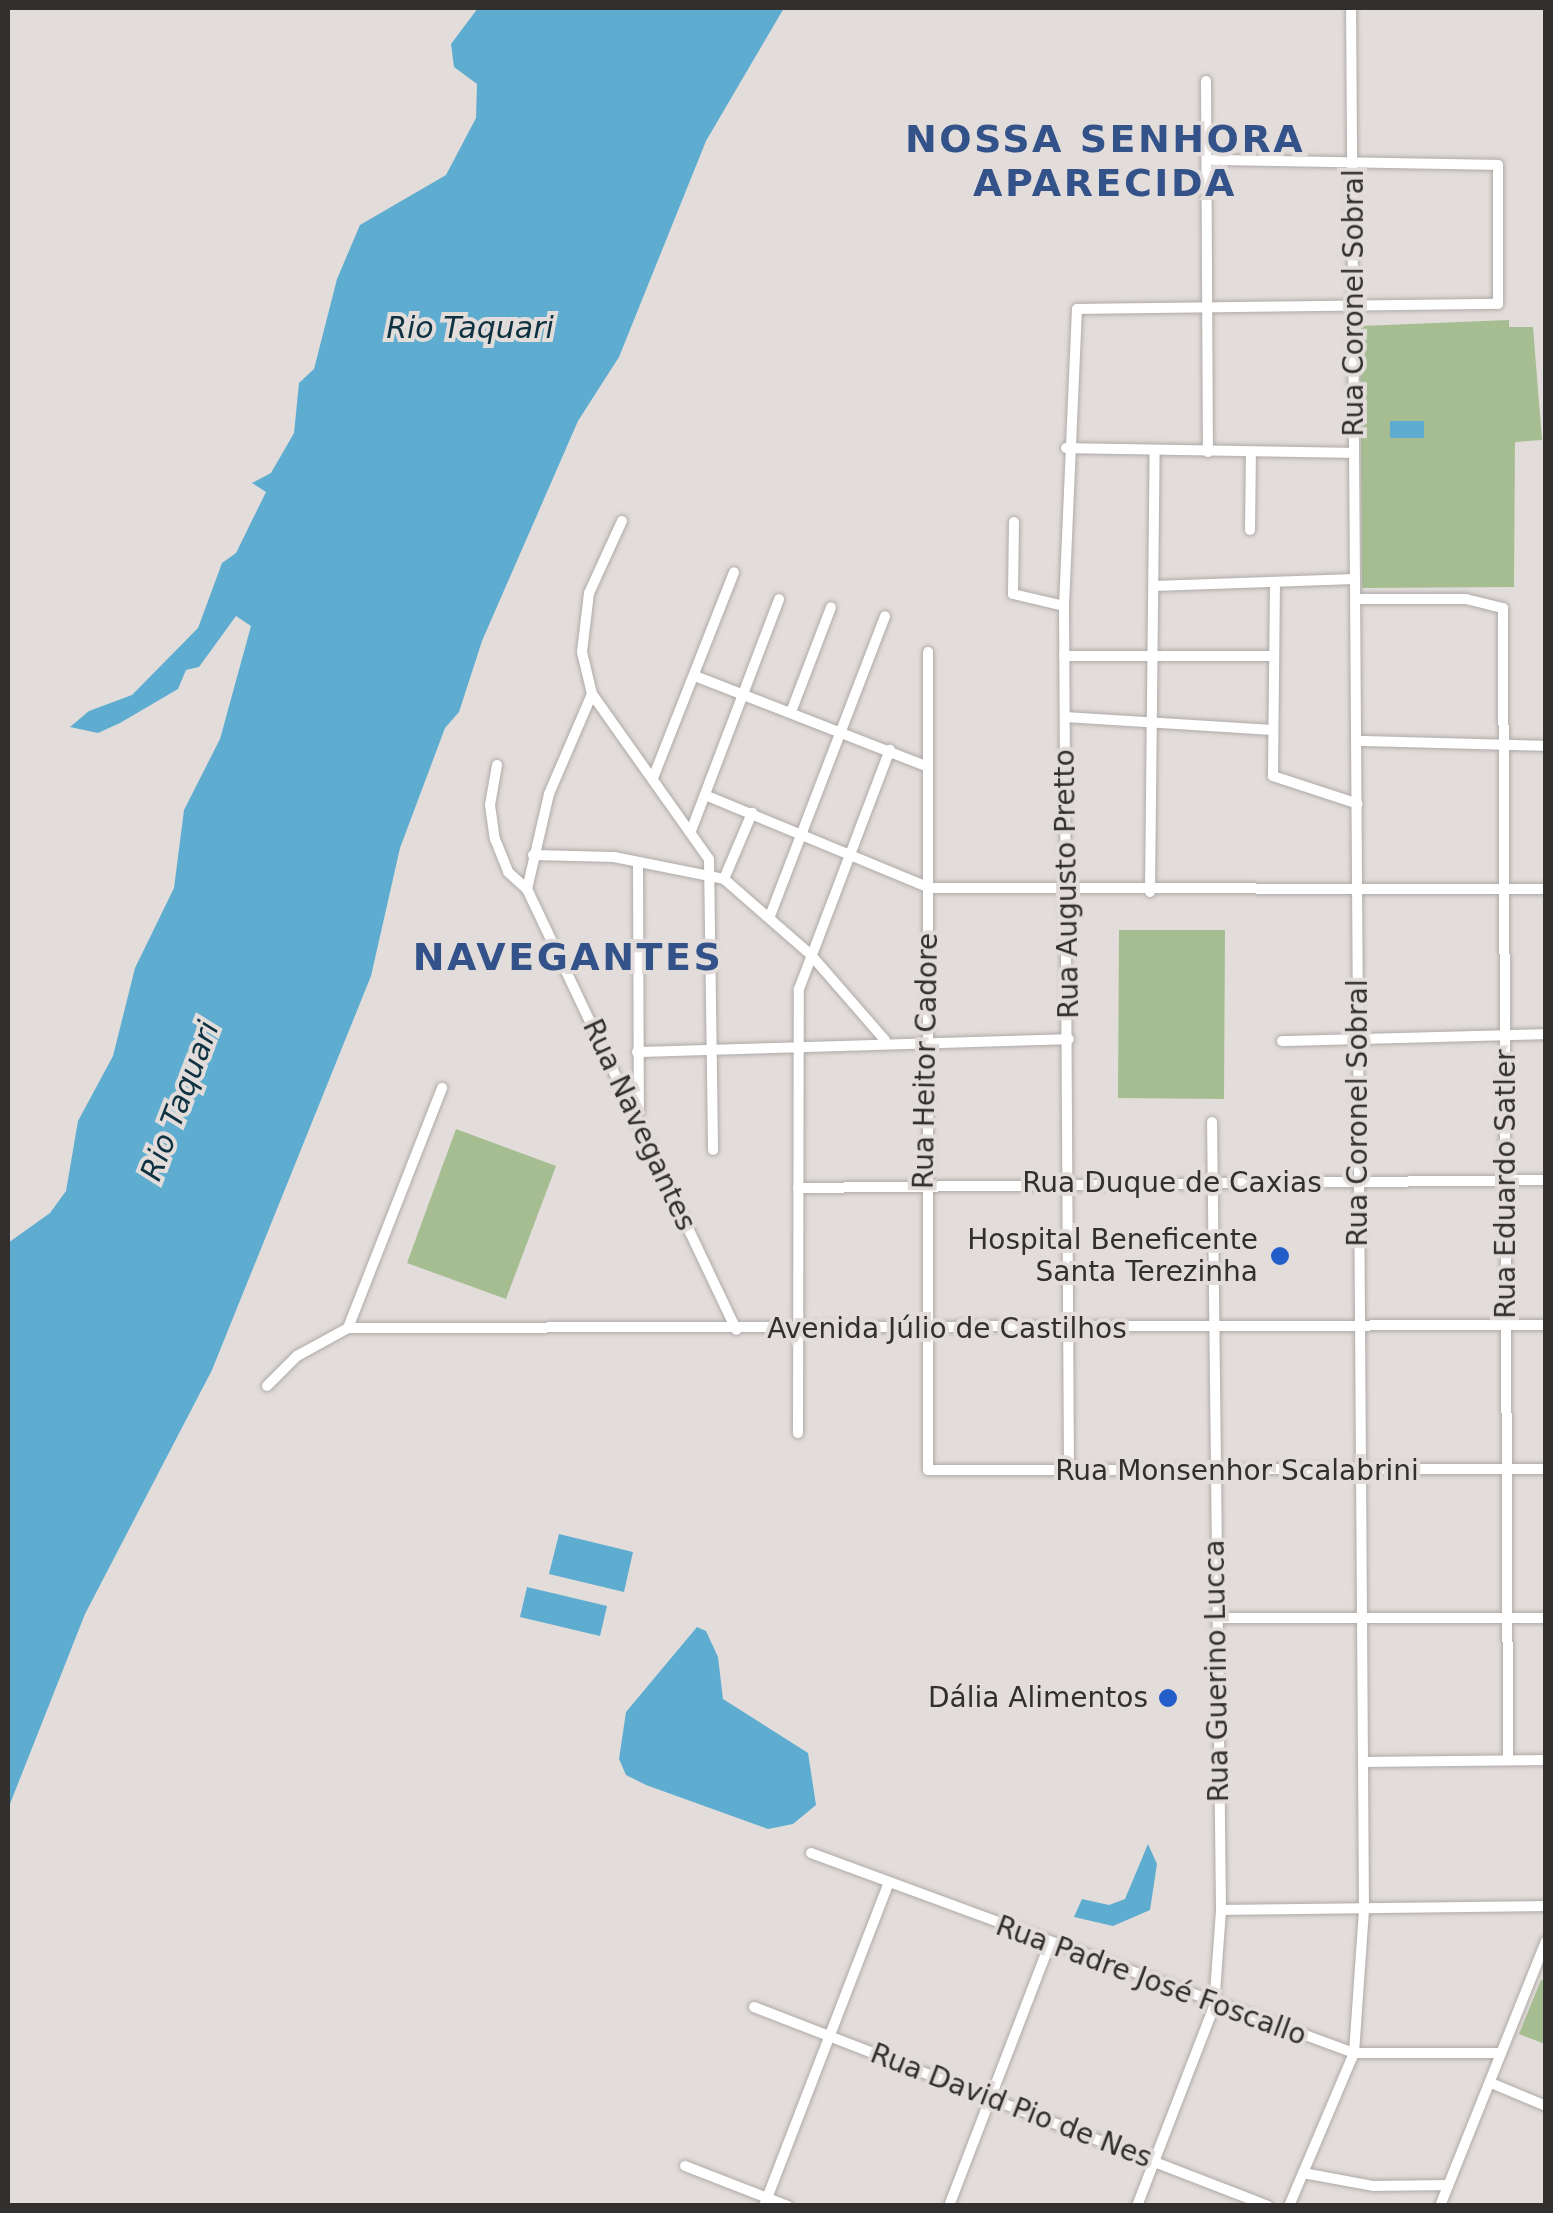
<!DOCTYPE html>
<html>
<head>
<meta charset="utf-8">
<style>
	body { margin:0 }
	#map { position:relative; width:1553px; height:2213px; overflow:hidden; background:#e2ddda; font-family:"DejaVu Sans",sans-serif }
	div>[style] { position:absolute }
	.green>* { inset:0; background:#a5bd90 }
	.water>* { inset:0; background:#5facd1 }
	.roads { filter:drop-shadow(0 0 2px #afaaa7) drop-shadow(0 0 2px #afaaa7) }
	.minor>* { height:10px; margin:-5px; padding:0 5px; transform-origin:5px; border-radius:5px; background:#fff }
	.dots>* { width:28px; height:28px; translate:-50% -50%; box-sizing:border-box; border:5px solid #e2ddda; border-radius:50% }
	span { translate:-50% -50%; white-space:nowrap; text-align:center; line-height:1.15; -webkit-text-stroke:8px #e2ddda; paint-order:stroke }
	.street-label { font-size:28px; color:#32302f }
	.poi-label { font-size:28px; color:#32302f }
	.right { translate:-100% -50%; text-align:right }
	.water-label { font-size:30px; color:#0e3242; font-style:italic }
	.district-label { font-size:38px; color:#33528a; font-weight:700; letter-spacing:2.5px }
	.frame { position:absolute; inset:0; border:10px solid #32302f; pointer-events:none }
</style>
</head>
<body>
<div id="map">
	<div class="green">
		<i style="clip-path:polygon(1509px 320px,1509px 327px,1533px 327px,1542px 440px,1515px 442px,1514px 587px,1362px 588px,1360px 326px)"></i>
		<i style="clip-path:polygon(1119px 930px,1225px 930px,1224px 1099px,1118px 1098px)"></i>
		<i style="clip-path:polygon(456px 1129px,556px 1166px,506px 1299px,407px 1263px)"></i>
		<i style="clip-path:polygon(1541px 1980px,1545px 1981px,1545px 2044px,1519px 2034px)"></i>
	</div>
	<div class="water">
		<i style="clip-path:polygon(478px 8px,784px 8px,706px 141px,619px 357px,578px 421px,482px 641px,459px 712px,445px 728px,400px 848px,371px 976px,212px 1370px,85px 1614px,8px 1809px,8px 1243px,50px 1213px,66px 1191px,78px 1121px,113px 1056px,135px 968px,174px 888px,184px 810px,220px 739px,251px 626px,236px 616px,199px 667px,186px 670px,178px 689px,120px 723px,98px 733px,70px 727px,89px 711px,132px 695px,198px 628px,222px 563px,236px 553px,266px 492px,252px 483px,271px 473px,294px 433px,299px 383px,314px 369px,337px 279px,360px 225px,446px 175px,476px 118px,477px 84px,454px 67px,451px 44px)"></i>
		<i style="clip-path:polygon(1390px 421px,1424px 421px,1424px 438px,1390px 438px)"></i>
		<i style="clip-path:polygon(559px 1534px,633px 1552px,624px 1592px,549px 1574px)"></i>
		<i style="clip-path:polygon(527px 1587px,607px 1606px,600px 1636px,520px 1617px)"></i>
		<i style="clip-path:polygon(697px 1627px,706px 1631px,718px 1657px,723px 1699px,808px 1753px,816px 1805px,793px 1824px,768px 1829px,646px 1785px,626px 1775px,619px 1759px,626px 1712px)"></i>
		<i style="clip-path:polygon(1148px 1844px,1157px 1864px,1150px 1910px,1113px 1926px,1074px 1917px,1082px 1899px,1109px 1905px,1125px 1899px)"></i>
	</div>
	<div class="roads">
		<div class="minor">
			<i style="left:1206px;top:81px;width:371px;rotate:89.7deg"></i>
			<i style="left:1066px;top:448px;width:288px;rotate:1deg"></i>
			<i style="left:622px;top:521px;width:79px;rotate:114.6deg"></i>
			<i style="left:589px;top:593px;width:59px;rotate:96.8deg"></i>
			<i style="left:582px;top:652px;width:43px;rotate:76.6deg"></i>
			<i style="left:592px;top:694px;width:202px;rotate:54.7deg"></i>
			<i style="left:709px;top:859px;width:291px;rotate:89.2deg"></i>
			<i style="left:1014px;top:522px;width:72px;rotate:90.8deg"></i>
			<i style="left:1013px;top:594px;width:52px;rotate:13.2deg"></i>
			<i style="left:1250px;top:530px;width:78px;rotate:-89.3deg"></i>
			<i style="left:1275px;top:582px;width:194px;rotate:90.6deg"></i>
			<i style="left:1273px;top:776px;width:89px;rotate:18.2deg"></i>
			<i style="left:1154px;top:586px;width:201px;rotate:-2deg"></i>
			<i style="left:1356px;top:599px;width:110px"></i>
			<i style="left:1466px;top:599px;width:38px;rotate:14deg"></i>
			<i style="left:1503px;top:608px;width:1152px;rotate:89.75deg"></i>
			<i style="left:928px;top:652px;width:818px;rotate:90deg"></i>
			<i style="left:928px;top:1470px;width:618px;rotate:-0.09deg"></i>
			<i style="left:1064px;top:656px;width:209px"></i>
			<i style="left:695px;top:676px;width:248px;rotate:21.3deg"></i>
			<i style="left:592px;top:694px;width:109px;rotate:113.3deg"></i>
			<i style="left:549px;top:794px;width:98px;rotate:103deg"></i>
			<i style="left:527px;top:889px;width:488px;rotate:64.6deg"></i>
			<i style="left:791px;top:712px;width:112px;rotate:-69.1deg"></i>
			<i style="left:1066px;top:717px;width:206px;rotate:3.6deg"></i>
			<i style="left:1360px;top:741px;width:186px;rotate:1.5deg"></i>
			<i style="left:497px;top:765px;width:41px;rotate:99.9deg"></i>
			<i style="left:490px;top:805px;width:34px;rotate:82deg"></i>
			<i style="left:495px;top:839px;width:35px;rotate:68deg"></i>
			<i style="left:508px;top:872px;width:25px;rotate:42deg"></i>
			<i style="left:653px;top:778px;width:221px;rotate:-68.5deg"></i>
			<i style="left:705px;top:795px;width:243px;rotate:22.5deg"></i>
			<i style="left:930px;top:888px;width:616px;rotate:0.09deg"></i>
			<i style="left:691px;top:831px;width:248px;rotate:-69.2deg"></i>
			<i style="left:533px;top:855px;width:81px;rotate:1.4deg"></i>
			<i style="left:614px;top:857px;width:112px;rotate:11.3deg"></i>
			<i style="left:724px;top:879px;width:116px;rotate:41.1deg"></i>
			<i style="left:811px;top:955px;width:113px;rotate:49deg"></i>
			<i style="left:638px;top:863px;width:249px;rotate:89.8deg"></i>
			<i style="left:724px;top:879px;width:72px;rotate:-67deg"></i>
			<i style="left:1150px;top:892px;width:442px;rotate:-89.4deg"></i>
			<i style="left:770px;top:916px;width:321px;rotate:-69deg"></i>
			<i style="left:1282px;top:1041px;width:264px;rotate:-1.5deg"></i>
			<i style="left:637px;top:1052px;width:432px;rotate:-1.7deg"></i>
			<i style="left:798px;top:1188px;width:748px;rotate:-0.61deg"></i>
			<i style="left:348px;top:1328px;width:258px;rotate:-68.6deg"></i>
			<i style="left:267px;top:1386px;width:42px;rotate:-45deg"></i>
			<i style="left:297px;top:1356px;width:58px;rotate:-28.8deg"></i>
			<i style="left:348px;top:1328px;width:1198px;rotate:-0.14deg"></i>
			<i style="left:798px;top:1433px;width:444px;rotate:-89.9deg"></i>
			<i style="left:799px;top:989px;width:256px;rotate:-69.2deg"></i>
			<i style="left:1069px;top:1472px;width:866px;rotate:-90.33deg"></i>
			<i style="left:1064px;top:606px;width:297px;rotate:-87.5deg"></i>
			<i style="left:1077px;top:309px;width:421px;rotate:-0.7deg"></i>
			<i style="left:1498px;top:304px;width:139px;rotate:-90deg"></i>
			<i style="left:1498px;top:165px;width:289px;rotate:-179deg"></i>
			<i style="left:1216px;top:1618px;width:330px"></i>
			<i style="left:1364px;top:1762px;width:182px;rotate:-0.6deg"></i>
			<i style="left:811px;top:1853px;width:579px;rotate:20.22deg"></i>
			<i style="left:1354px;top:2053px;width:147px"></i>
			<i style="left:1221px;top:1910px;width:325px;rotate:-0.7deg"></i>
			<i style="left:754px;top:2007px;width:551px;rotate:21.16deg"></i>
			<i style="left:1491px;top:2083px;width:60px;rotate:22.7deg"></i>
			<i style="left:685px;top:2166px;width:110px;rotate:21.2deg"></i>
			<i style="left:1303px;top:2173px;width:71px;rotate:10.5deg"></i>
			<i style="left:1373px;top:2186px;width:75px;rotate:-0.8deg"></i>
			<i style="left:764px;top:2206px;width:345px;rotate:-68.9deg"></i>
			<i style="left:949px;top:2206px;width:280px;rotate:-69deg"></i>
			<i style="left:1137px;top:2206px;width:214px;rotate:-68.9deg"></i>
			<i style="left:1214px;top:2006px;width:96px;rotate:-85.8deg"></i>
			<i style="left:1221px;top:1910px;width:788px;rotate:-90.65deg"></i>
			<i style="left:1289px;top:2206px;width:166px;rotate:-67deg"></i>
			<i style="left:1354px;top:2053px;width:144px;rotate:-86deg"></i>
			<i style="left:1364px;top:1909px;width:1901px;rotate:-90.39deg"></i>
			<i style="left:1440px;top:2206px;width:285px;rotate:-68.2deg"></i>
		</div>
	</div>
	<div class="dots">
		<i style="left:1280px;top:1256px;background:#235dca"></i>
		<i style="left:1168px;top:1698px;background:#235dca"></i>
	</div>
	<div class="street-label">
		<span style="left:1354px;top:303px;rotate:-90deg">Rua Coronel Sobral</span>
		<span style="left:1067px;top:884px;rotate:-91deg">Rua Augusto Pretto</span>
		<span style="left:926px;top:1061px;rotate:-89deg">Rua Heitor Cadore</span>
		<span style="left:1358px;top:1113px;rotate:-90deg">Rua Coronel Sobral</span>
		<span style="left:639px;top:1125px;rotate:65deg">Rua Navegantes</span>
		<span style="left:1172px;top:1183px">Rua Duque de Caxias</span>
		<span style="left:1506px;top:1184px;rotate:-90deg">Rua Eduardo Satler</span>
		<span style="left:947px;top:1329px">Avenida Júlio de Castilhos</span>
		<span style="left:1237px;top:1471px">Rua Monsenhor Scalabrini</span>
		<span style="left:1217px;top:1671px;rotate:-91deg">Rua Guerino Lucca</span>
		<span style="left:1151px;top:1981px;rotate:20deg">Rua Padre José Foscallo</span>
		<span style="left:1011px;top:2106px;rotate:21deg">Rua David Pio de Nes</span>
	</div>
	<div class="poi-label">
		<span class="right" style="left:1258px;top:1256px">Hospital Beneficente<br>Santa Terezinha</span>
		<span class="right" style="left:1148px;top:1698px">Dália Alimentos</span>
	</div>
	<div class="water-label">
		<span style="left:470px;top:328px">Rio Taquari</span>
		<span style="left:180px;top:1101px;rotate:-69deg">Rio Taquari</span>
	</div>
	<div class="district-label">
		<span style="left:1105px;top:162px">NOSSA SENHORA<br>APARECIDA</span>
		<span style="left:568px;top:958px">NAVEGANTES</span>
	</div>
	<div class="frame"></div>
</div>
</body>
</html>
